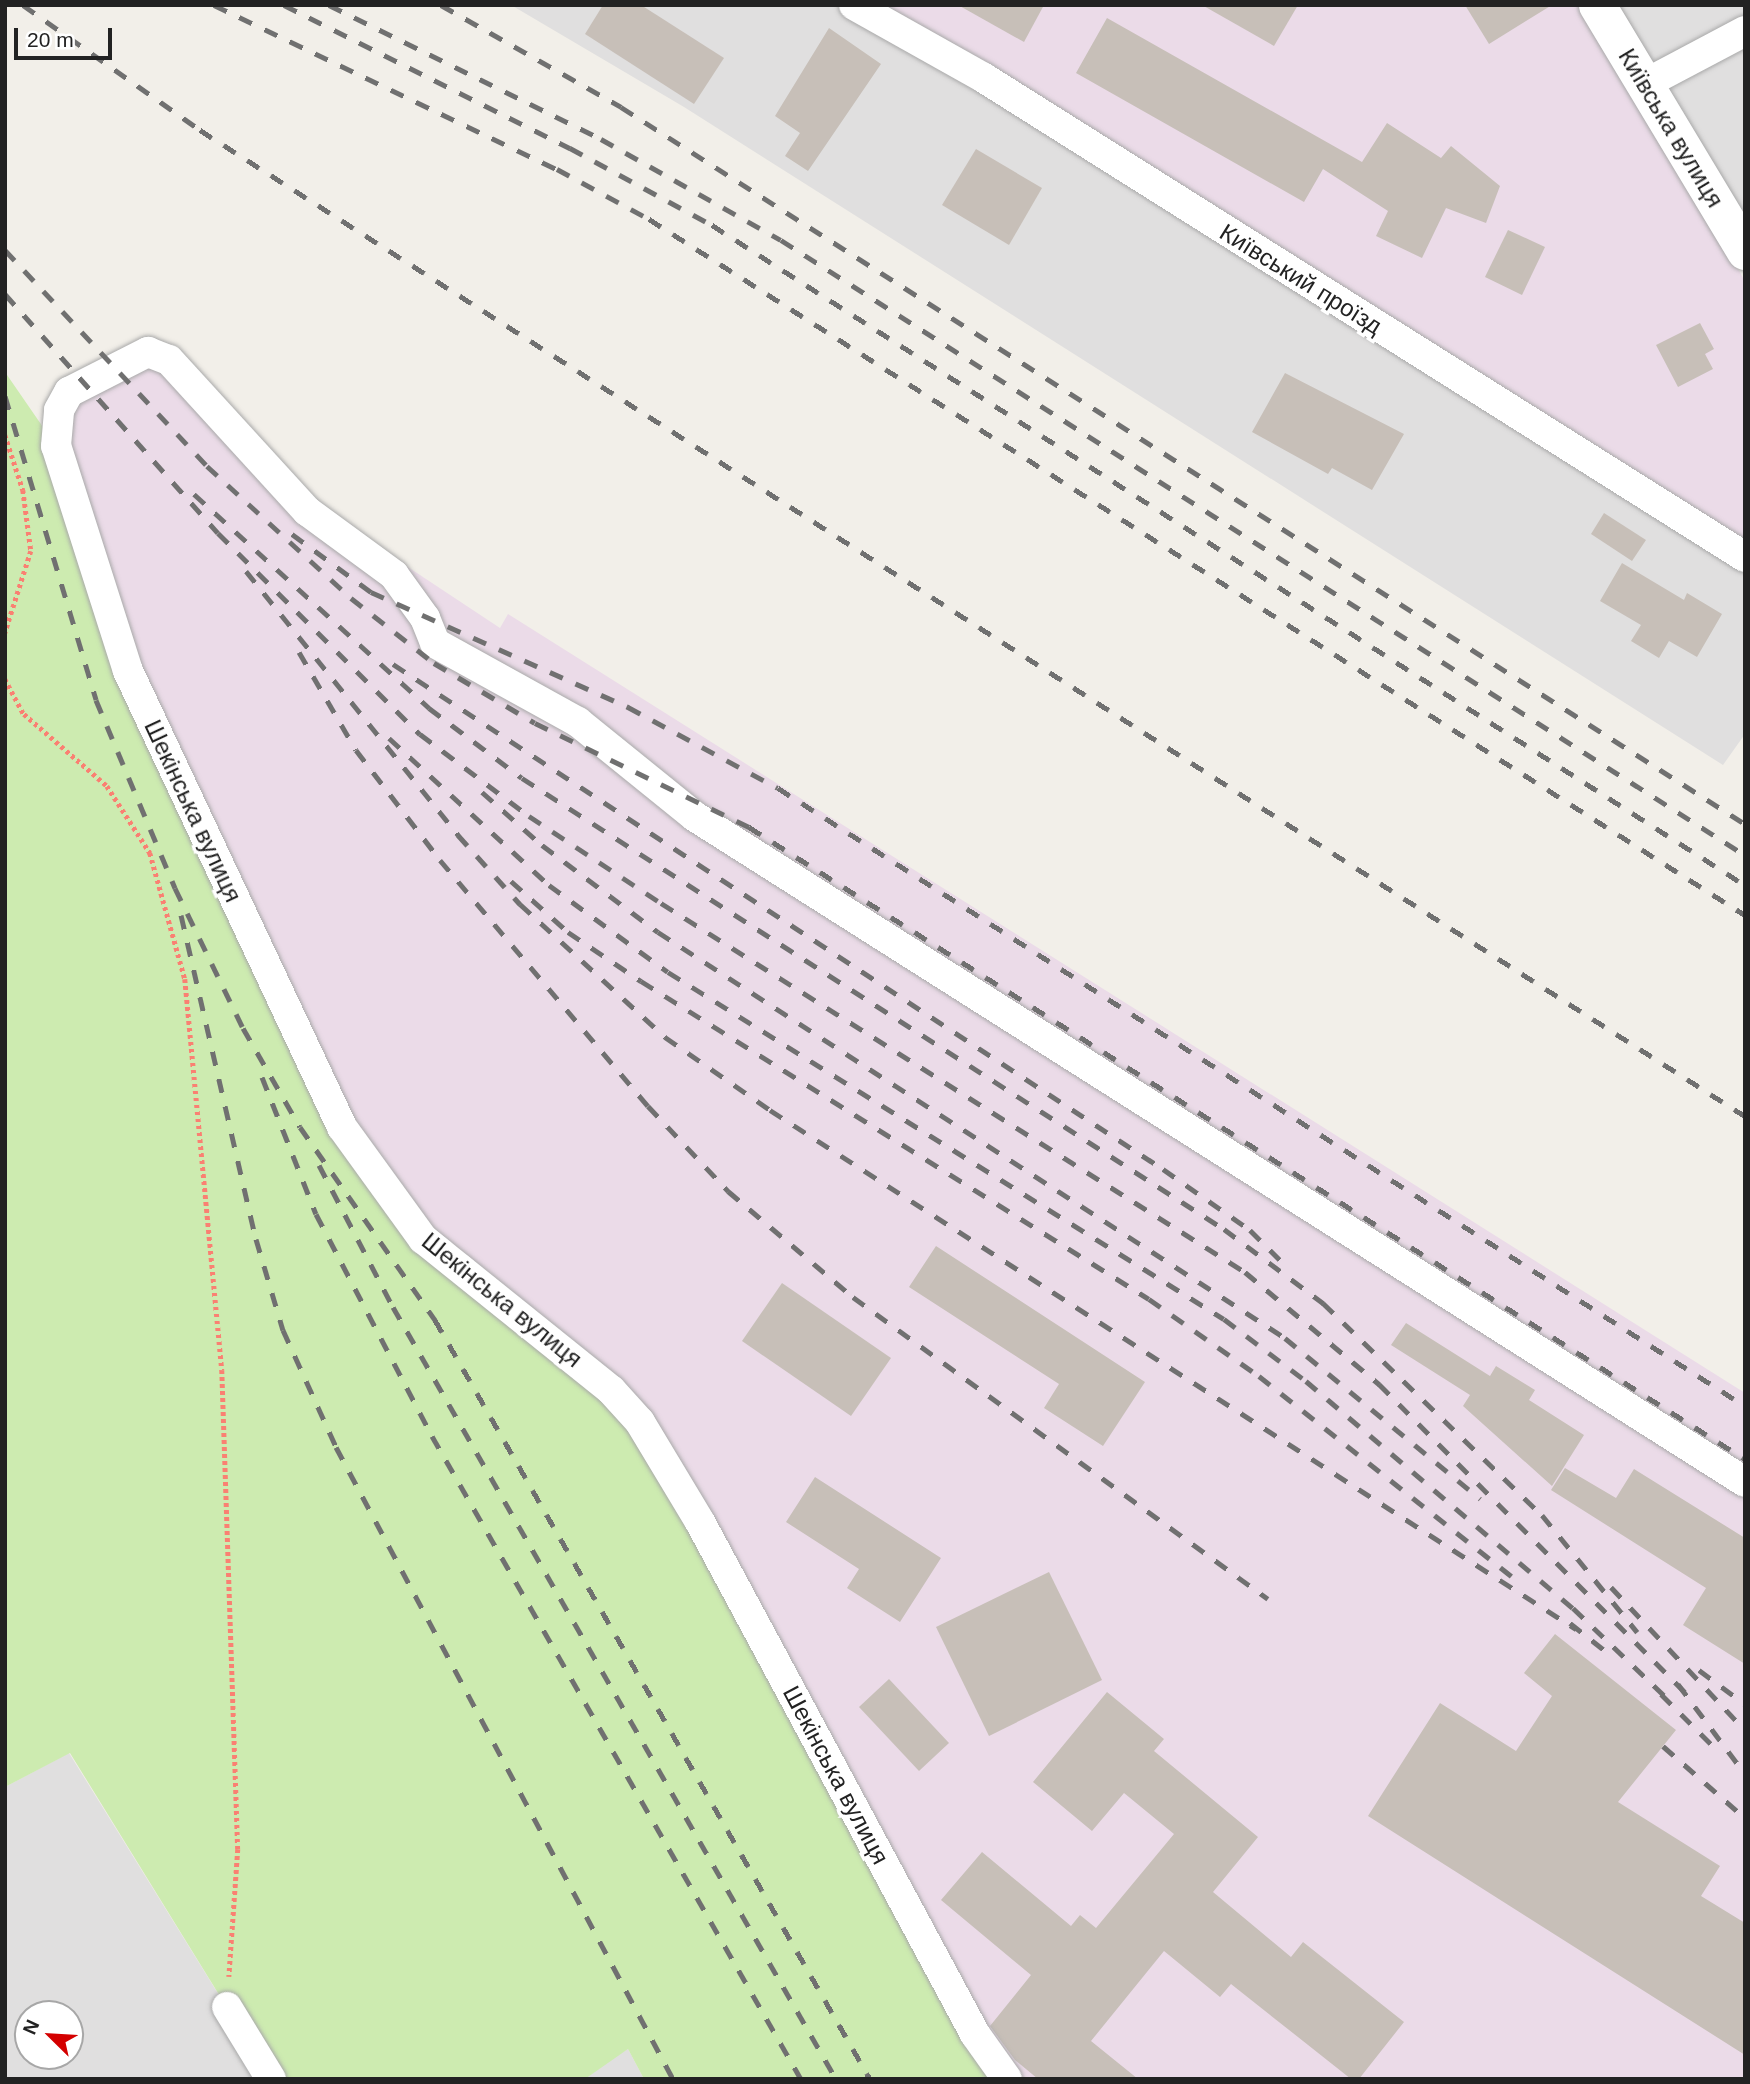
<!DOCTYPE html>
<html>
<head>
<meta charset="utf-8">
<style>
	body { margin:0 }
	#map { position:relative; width:1750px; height:2084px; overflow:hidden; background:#f2efe9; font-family:Helvetica,sans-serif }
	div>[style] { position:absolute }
	.residential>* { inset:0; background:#e0dfdf }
	.industrial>* { inset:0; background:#ebdbe8 }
	.grass>* { inset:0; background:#cdebb0 }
	.building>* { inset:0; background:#c7bfb8 }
	.path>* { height:4.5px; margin-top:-2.25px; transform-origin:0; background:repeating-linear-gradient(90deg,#fa8072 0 3.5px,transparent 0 7px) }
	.roads { filter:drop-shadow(0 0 2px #a9a9a9) drop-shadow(0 0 2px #a9a9a9) }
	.minor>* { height:30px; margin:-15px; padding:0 15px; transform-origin:15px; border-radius:15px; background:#fff }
	.tertiary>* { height:37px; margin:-18.5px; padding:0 18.5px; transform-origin:18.5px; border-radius:18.5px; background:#fff }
	.rail>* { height:5px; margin-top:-2.5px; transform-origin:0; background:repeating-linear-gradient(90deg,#707070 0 14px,transparent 0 28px) }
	span { translate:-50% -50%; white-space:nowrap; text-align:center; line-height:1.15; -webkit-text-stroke:7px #fff; paint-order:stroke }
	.street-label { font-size:24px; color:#222 }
	.frame { position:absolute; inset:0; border:7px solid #222; pointer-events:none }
	.north { position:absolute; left:14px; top:2000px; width:70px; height:70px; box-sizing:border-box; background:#fff; border:2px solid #a7a7a7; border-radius:50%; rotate:294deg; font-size:19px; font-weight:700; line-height:28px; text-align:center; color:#222 }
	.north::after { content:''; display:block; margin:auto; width:24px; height:32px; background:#d40000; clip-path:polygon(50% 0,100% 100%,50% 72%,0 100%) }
	.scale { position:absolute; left:14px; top:28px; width:98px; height:32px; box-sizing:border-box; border:4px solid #222; border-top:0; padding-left:9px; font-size:21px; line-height:24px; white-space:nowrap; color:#222; -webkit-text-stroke:5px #fff; paint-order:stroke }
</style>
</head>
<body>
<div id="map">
	<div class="residential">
		<i style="clip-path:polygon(511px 5px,854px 5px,1745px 557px,1745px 734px,1723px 765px,684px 107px)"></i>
		<i style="clip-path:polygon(1597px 5px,1745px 5px,1745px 251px)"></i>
		<i style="clip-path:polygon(evenodd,69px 1753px,271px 2079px,5px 2079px,5px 1787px,69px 1753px,28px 2014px,70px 2014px,70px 2056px,28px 2056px,28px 2014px)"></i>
		<i style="clip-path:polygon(628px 2049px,644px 2079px,585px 2079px,608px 2061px)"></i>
	</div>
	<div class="industrial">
		<i style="clip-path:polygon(854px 5px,1597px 5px,1645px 84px,1745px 282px,1745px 550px)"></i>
		<i style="clip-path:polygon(148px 352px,275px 479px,500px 628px,508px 614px,1745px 1393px,1745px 2079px,1007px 2079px,342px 1127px,128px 671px,59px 410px)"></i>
	</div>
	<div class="grass">
		<i style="clip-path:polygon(5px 372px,56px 446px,128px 671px,342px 1127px,423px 1239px,611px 1390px,1007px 2079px,644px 2079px,628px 2049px,585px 2079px,271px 2079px,70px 1753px,5px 1787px)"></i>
	</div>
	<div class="building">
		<i style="clip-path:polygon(603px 5px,641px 5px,724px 58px,694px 104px,585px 34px)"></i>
		<i style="clip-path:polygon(958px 5px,1044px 5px,1024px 42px)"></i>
		<i style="clip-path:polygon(1202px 5px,1298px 5px,1274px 46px)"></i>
		<i style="clip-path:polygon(1465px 5px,1552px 5px,1489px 44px)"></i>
		<i style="clip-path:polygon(1107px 18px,1362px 162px,1387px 123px,1441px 158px,1451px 146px,1500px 186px,1486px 223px,1446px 208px,1422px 258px,1376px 236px,1388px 211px,1323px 169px,1304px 202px,1076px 73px)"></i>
		<i style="clip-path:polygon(829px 28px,881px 64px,808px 171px,785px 156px,800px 133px,775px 116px)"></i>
		<i style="clip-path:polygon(976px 149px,1042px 188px,1009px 245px,942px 205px)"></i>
		<i style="clip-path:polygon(1508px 230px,1545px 247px,1522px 295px,1485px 277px)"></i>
		<i style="clip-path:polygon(1700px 323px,1714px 349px,1705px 354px,1713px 369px,1678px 387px,1656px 345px)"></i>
		<i style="clip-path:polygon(1285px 373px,1404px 434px,1372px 490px,1332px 468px,1328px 474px,1252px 432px)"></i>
		<i style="clip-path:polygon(1604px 513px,1646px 540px,1632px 561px,1591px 534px)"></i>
		<i style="clip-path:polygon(1622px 563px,1684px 600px,1687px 593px,1722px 614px,1697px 657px,1669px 641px,1659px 658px,1631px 641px,1641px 625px,1600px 601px)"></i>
		<i style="clip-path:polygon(936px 1246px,1145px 1382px,1103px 1446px,1044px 1408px,1059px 1384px,909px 1287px)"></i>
		<i style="clip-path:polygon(782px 1283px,891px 1358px,851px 1416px,742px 1341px)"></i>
		<i style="clip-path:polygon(1406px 1323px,1490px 1376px,1496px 1366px,1535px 1390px,1529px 1400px,1584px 1435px,1552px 1486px,1463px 1406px,1470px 1395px,1391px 1345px)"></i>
		<i style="clip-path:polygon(1565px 1468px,1616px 1498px,1634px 1469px,1745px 1538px,1745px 1664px,1683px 1625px,1706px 1588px,1551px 1490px)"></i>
		<i style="clip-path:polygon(815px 1477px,941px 1558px,900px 1622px,847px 1588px,859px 1569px,786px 1522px)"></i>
		<i style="clip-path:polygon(1049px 1572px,1102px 1680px,989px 1736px,936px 1627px)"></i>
		<i style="clip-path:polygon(1555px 1634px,1676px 1730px,1618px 1802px,1720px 1866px,1701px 1896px,1745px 1923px,1745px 2055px,1368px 1816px,1440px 1703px,1516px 1751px,1552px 1696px,1524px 1673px)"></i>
		<i style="clip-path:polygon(889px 1679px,949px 1743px,919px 1771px,859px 1707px)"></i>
		<i style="clip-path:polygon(1107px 1692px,1164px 1739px,1154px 1751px,1258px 1837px,1213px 1892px,1291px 1957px,1303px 1942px,1404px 2022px,1359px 2079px,1351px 2079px,1231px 1984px,1220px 1997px,1164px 1951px,1091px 2041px,1138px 2079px,1038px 2079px,1015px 2060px,990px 2026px,1031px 1975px,941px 1900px,982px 1852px,1071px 1926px,1080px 1915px,1096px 1928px,1174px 1834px,1124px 1793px,1092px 1831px,1033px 1782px)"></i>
	</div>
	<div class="path">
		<i style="left:5px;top:435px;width:58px;rotate:71.9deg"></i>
		<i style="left:23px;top:490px;width:62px;rotate:82.5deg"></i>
		<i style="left:31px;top:551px;width:86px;rotate:107.6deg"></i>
		<i style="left:5px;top:679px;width:40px;rotate:62deg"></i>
		<i style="left:24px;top:714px;width:110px;rotate:40.9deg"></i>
		<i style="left:107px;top:786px;width:80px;rotate:57.3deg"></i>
		<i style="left:150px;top:853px;width:131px;rotate:74.5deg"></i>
		<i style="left:185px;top:979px;width:393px;rotate:84.6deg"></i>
		<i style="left:222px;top:1370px;width:479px;rotate:88.1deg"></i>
		<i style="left:238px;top:1849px;width:128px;rotate:94deg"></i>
	</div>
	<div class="roads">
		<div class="minor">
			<i style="left:854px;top:5px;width:149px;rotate:29.3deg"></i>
			<i style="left:984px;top:78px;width:899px;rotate:32.19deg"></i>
			<i style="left:1645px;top:84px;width:113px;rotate:-27.9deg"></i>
			<i style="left:227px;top:2007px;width:84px;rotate:58.6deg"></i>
			<i style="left:1007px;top:2079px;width:55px;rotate:-125.4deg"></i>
			<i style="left:975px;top:2034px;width:581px;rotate:-118.24deg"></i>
			<i style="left:700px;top:1522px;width:117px;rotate:-121deg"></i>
			<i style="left:640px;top:1422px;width:43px;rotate:-132.2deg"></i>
			<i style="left:611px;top:1390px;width:241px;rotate:-141.2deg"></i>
			<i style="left:423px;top:1239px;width:138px;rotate:-125.9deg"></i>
			<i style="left:342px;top:1127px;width:504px;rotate:-115.14deg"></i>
			<i style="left:128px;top:671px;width:236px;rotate:-107.7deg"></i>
			<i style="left:56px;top:446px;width:36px;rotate:-85deg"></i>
			<i style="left:59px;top:410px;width:21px;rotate:-61deg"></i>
			<i style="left:69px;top:392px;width:89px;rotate:-26.9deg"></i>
			<i style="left:148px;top:352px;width:22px;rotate:21deg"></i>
			<i style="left:169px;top:360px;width:205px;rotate:47.6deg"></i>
			<i style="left:307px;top:511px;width:108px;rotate:36.3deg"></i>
			<i style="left:394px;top:575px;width:53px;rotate:54.2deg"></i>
			<i style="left:425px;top:618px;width:27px;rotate:68deg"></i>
			<i style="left:435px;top:643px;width:163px;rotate:28.9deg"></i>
			<i style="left:578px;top:722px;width:149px;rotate:39deg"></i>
			<i style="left:694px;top:816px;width:1244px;rotate:32.36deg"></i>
		</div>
		<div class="tertiary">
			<i style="left:1597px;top:5px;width:287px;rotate:59deg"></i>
		</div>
	</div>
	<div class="rail">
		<i style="left:23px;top:5px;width:217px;rotate:35.2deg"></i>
		<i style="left:200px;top:130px;width:1833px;rotate:32.55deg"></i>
		<i style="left:214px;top:5px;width:380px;rotate:25.6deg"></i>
		<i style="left:557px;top:169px;width:105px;rotate:28.5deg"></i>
		<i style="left:649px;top:219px;width:1298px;rotate:32.42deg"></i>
		<i style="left:284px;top:5px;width:320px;rotate:26.6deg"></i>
		<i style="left:570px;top:148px;width:162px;rotate:28.5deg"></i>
		<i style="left:712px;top:225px;width:1226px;rotate:32.58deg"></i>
		<i style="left:329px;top:5px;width:303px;rotate:26.2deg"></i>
		<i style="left:601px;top:139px;width:206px;rotate:29.3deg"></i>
		<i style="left:781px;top:240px;width:1143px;rotate:32.54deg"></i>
		<i style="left:441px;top:5px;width:207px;rotate:29.5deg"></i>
		<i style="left:621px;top:107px;width:1333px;rotate:32.53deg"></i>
		<i style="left:5px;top:250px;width:296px;rotate:46.9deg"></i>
		<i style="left:207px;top:466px;width:195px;rotate:42.5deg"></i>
		<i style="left:351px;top:598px;width:105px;rotate:38.1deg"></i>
		<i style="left:434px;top:663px;width:117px;rotate:30.7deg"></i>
		<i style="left:535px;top:723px;width:238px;rotate:25.9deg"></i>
		<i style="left:749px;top:827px;width:1180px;rotate:32.4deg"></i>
		<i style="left:5px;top:294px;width:320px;rotate:48.3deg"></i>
		<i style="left:218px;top:533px;width:285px;rotate:44.9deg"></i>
		<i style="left:420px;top:734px;width:136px;rotate:37deg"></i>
		<i style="left:529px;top:816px;width:158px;rotate:33.4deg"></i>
		<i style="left:661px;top:903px;width:691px;rotate:32.29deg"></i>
		<i style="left:1245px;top:1272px;width:175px;rotate:39.9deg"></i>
		<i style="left:1379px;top:1384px;width:434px;rotate:45.2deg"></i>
		<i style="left:5px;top:396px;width:317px;rotate:73.3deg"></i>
		<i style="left:96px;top:700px;width:204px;rotate:67.2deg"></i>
		<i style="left:175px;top:888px;width:156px;rotate:64.1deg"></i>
		<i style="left:243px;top:1028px;width:114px;rotate:60.1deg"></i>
		<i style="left:300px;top:1127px;width:236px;rotate:55deg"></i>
		<i style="left:435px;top:1320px;width:875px;rotate:60.18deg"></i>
		<i style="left:194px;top:494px;width:318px;rotate:42.3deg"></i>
		<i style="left:429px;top:708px;width:116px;rotate:37deg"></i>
		<i style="left:522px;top:778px;width:834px;rotate:32.72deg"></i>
		<i style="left:1224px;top:1229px;width:124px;rotate:36.8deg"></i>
		<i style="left:1323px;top:1303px;width:305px;rotate:44.1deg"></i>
		<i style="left:1542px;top:1515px;width:151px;rotate:50.9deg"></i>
		<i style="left:292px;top:534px;width:98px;rotate:36.3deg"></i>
		<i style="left:371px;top:592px;width:282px;rotate:24.1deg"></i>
		<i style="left:628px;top:707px;width:170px;rotate:28.4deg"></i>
		<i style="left:778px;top:788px;width:1148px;rotate:32.58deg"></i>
		<i style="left:246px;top:571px;width:339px;rotate:51.2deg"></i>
		<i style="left:458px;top:835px;width:93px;rotate:48.1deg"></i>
		<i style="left:520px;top:904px;width:197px;rotate:42.5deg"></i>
		<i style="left:665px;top:1037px;width:128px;rotate:34.8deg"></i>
		<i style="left:770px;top:1110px;width:959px;rotate:32.78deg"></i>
		<i style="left:299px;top:652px;width:113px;rotate:59.8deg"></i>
		<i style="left:356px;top:750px;width:138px;rotate:52.6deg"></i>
		<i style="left:440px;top:860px;width:322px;rotate:49.8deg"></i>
		<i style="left:648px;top:1106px;width:117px;rotate:46.7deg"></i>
		<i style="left:728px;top:1191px;width:164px;rotate:40.3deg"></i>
		<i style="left:853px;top:1297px;width:513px;rotate:36.04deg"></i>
		<i style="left:393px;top:664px;width:921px;rotate:33.26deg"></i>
		<i style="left:1163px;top:1169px;width:106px;rotate:35deg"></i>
		<i style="left:1250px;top:1230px;width:51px;rotate:45deg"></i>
		<i style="left:389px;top:738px;width:217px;rotate:42.6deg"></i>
		<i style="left:549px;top:885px;width:147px;rotate:36.2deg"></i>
		<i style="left:668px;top:972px;width:655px;rotate:31.97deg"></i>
		<i style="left:1224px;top:1319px;width:103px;rotate:37.1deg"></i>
		<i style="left:1306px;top:1381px;width:350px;rotate:40.4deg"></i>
		<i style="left:1573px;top:1608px;width:130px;rotate:43.8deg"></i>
		<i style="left:482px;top:792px;width:80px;rotate:41.5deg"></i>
		<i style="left:542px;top:845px;width:145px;rotate:36.9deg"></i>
		<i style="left:658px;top:932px;width:747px;rotate:32.92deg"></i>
		<i style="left:1285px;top:1338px;width:253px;rotate:39.5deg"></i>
		<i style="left:511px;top:881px;width:76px;rotate:41.8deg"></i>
		<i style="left:568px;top:932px;width:88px;rotate:33.9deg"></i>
		<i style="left:641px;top:981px;width:599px;rotate:32.05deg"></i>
		<i style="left:1149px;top:1299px;width:134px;rotate:35deg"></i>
		<i style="left:1259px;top:1376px;width:330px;rotate:38.4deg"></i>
		<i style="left:181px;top:915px;width:333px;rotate:77deg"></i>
		<i style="left:256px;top:1239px;width:95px;rotate:73.5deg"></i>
		<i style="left:283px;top:1330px;width:128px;rotate:65.6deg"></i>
		<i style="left:336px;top:1447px;width:716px;rotate:61.93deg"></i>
		<i style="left:262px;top:1077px;width:147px;rotate:68.5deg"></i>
		<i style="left:316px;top:1214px;width:250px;rotate:62.4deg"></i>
		<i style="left:432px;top:1436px;width:741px;rotate:60.15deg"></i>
		<i style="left:319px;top:1165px;width:160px;rotate:62.5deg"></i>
		<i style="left:393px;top:1307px;width:890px;rotate:60.15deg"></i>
		<i style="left:1611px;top:1587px;width:196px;rotate:46.9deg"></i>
		<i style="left:1570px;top:1623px;width:48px;rotate:38.3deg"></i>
		<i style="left:1699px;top:1670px;width:57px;rotate:36.5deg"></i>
		<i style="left:1678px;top:1684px;width:112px;rotate:53.3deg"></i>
		<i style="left:1661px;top:1694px;width:81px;rotate:45deg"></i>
		<i style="left:1663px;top:1746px;width:109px;rotate:41.3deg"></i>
	</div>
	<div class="street-label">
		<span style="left:1671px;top:128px;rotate:59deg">Київська вулиця</span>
		<span style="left:1301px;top:279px;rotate:32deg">Київський проїзд</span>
		<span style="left:193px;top:811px;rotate:65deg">Шекінська вулиця</span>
		<span style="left:502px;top:1300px;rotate:39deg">Шекінська вулиця</span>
		<span style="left:836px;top:1775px;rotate:62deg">Шекінська вулиця</span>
	</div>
	<div class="frame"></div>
	<div class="north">N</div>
	<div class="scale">20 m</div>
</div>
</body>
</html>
